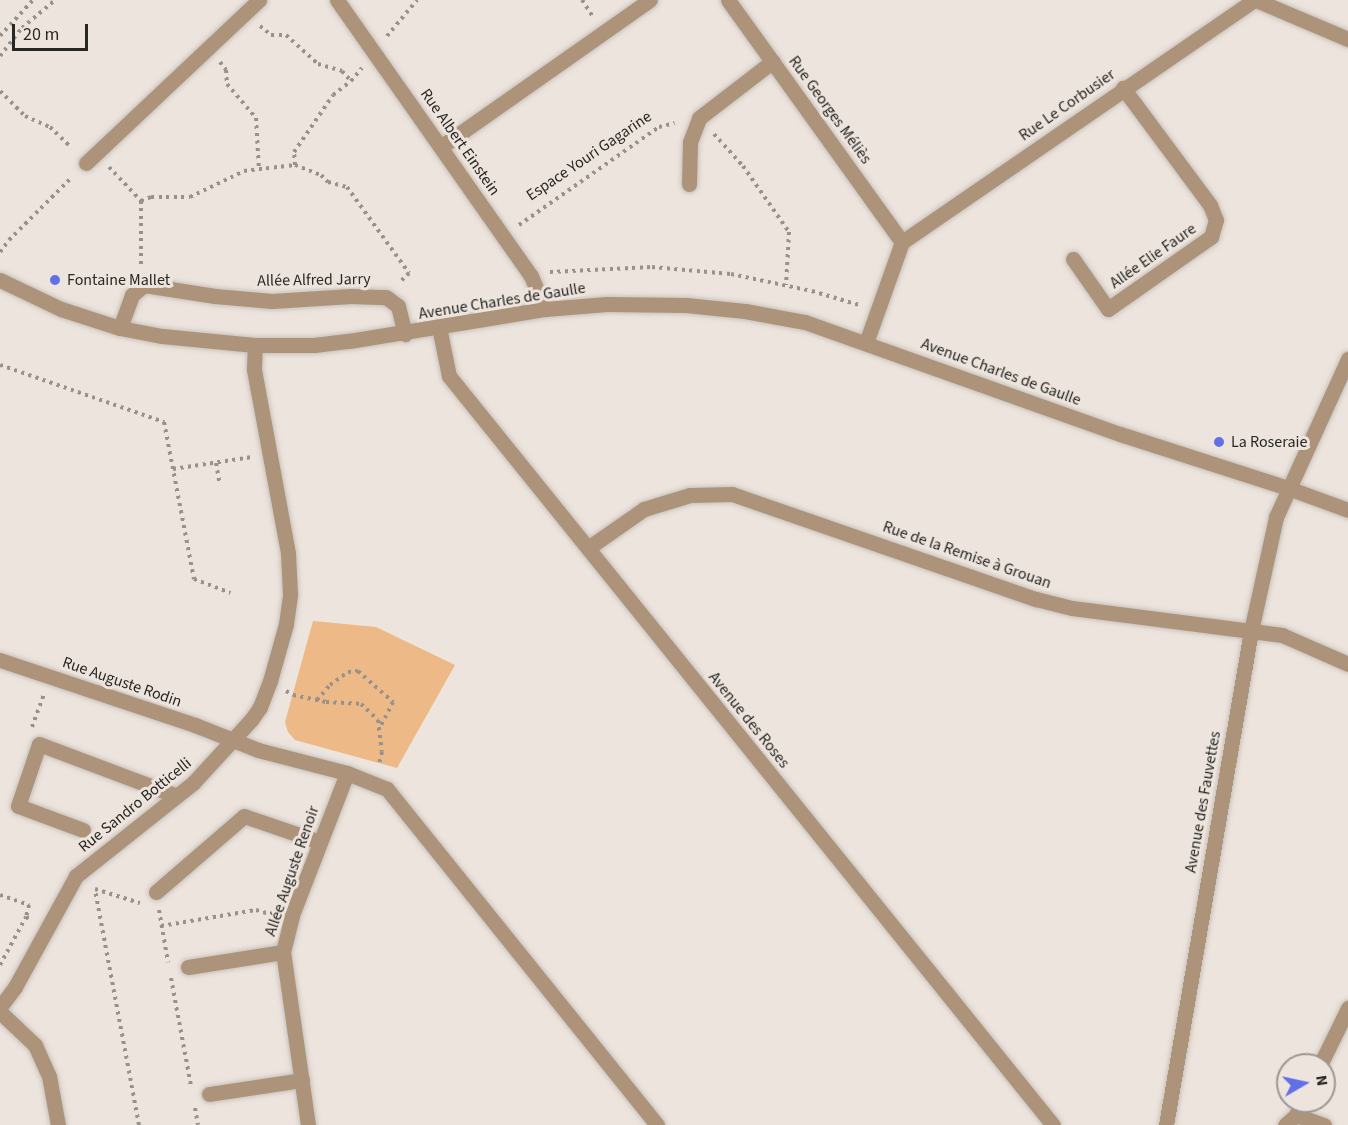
<!DOCTYPE html>
<html>
<head>
<meta charset="utf-8">
<style>
	body { margin:0 }
	#map { position:relative; width:1348px; height:1125px; overflow:hidden; background:#ece4dd; font-family:"Source Sans 3",sans-serif }
	div>[style] { position:absolute }
	.green>* { inset:0; background:#edb987 }
	.path>* { height:4px; margin-top:-2px; transform-origin:0; background:repeating-linear-gradient(90deg,#98928d 0 3px,transparent 0 7.5px) }
	.roads { filter:drop-shadow(0 0 2px #c9c2bc) drop-shadow(0 0 2px #c9c2bc) }
	.minor>* { height:15px; margin:-7.5px; padding:0 7.5px; transform-origin:7.5px; border-radius:7.5px; background:#ad937a }
	.dots>* { width:16px; height:16px; translate:-50% -50%; box-sizing:border-box; border:3px solid #ece4dd; border-radius:50% }
	span { translate:-50% -50%; white-space:nowrap; text-align:center; line-height:1.15; -webkit-text-stroke:6px #ece4dd; paint-order:stroke }
	.street-label { font-size:16px; color:#292724 }
	.poi-label { font-size:16px; color:#292724 }
	.left { translate:0 -50%; text-align:left }
	.north { position:absolute; left:1276px; top:1053px; width:60px; height:60px; box-sizing:border-box; background:#ece4dd; border:2px solid #9e9893; border-radius:50%; rotate:81deg; font-size:16px; font-weight:700; line-height:24px; text-align:center; color:#292724 }
	.north::after { content:''; display:block; margin:auto; width:21px; height:27px; background:#6270e8; clip-path:polygon(50% 0,100% 100%,50% 72%,0 100%) }
	.scale { position:absolute; left:12px; top:24px; width:76px; height:27px; box-sizing:border-box; border:3px solid #292724; border-top:0; padding-left:8px; font-size:18px; line-height:21px; white-space:nowrap; color:#292724; -webkit-text-stroke:4px #ece4dd; paint-order:stroke }
</style>
</head>
<body>
<div id="map">
	<div class="green">
		<i style="clip-path:polygon(313px 621px,376px 627px,455px 665px,397px 768px,295px 740px,288px 732px,285px 722px)"></i>
	</div>
	<div class="path">
		<i style="left:582px;top:0;width:20px;rotate:57deg"></i>
		<i style="left:260px;top:26px;width:14px;rotate:39deg"></i>
		<i style="left:271px;top:35px;width:15px"></i>
		<i style="left:286px;top:35px;width:43px;rotate:42.2deg"></i>
		<i style="left:318px;top:64px;width:25px;rotate:16deg"></i>
		<i style="left:342px;top:71px;width:13px;rotate:48deg"></i>
		<i style="left:0;top:36px;width:49px;rotate:-47.5deg"></i>
		<i style="left:387px;top:36px;width:47px;rotate:-50.2deg"></i>
		<i style="left:0;top:56px;width:36px;rotate:-52deg"></i>
		<i style="left:22px;top:28px;width:43px;rotate:-40.3deg"></i>
		<i style="left:220px;top:62px;width:10px;rotate:53deg"></i>
		<i style="left:226px;top:70px;width:14px;rotate:86deg"></i>
		<i style="left:227px;top:84px;width:45px;rotate:49.5deg"></i>
		<i style="left:256px;top:118px;width:52px;rotate:86.7deg"></i>
		<i style="left:0;top:91px;width:35px;rotate:45deg"></i>
		<i style="left:25px;top:116px;width:27px;rotate:24deg"></i>
		<i style="left:50px;top:127px;width:30px;rotate:44deg"></i>
		<i style="left:714px;top:134px;width:43px;rotate:47.8deg"></i>
		<i style="left:743px;top:166px;width:80px;rotate:55.1deg"></i>
		<i style="left:789px;top:232px;width:53px;rotate:93.2deg"></i>
		<i style="left:295px;top:165px;width:13px;rotate:-94deg"></i>
		<i style="left:294px;top:152px;width:69px;rotate:-55.6deg"></i>
		<i style="left:333px;top:95px;width:23px;rotate:-38deg"></i>
		<i style="left:351px;top:81px;width:17px;rotate:-50deg"></i>
		<i style="left:109px;top:167px;width:47px;rotate:46.7deg"></i>
		<i style="left:141px;top:201px;width:66px;rotate:90deg"></i>
		<i style="left:141px;top:201px;width:11px;rotate:-22deg"></i>
		<i style="left:151px;top:197px;width:39px"></i>
		<i style="left:190px;top:197px;width:60px;rotate:-25.7deg"></i>
		<i style="left:244px;top:171px;width:51px;rotate:-6.7deg"></i>
		<i style="left:295px;top:165px;width:28px;rotate:21deg"></i>
		<i style="left:321px;top:175px;width:10px;rotate:45deg"></i>
		<i style="left:328px;top:182px;width:20px;rotate:15deg"></i>
		<i style="left:347px;top:187px;width:106px;rotate:54.2deg"></i>
		<i style="left:409px;top:273px;width:14px;rotate:135deg"></i>
		<i style="left:519px;top:225px;width:171px;rotate:-35deg"></i>
		<i style="left:659px;top:127px;width:16px;rotate:-14deg"></i>
		<i style="left:0;top:252px;width:15px;rotate:-53deg"></i>
		<i style="left:9px;top:240px;width:89px;rotate:-45deg"></i>
		<i style="left:550px;top:272px;width:102px;rotate:-2.8deg"></i>
		<i style="left:652px;top:267px;width:79px;rotate:5.1deg"></i>
		<i style="left:731px;top:274px;width:83px;rotate:11.9deg"></i>
		<i style="left:812px;top:291px;width:49px;rotate:16.6deg"></i>
		<i style="left:0;top:365px;width:174px;rotate:19.2deg"></i>
		<i style="left:164px;top:422px;width:160px;rotate:79.2deg"></i>
		<i style="left:194px;top:579px;width:39px;rotate:21deg"></i>
		<i style="left:216px;top:463px;width:22px;rotate:80deg"></i>
		<i style="left:173px;top:469px;width:80px;rotate:-8.6deg"></i>
		<i style="left:286px;top:691px;width:8px;rotate:30deg"></i>
		<i style="left:293px;top:695px;width:34px;rotate:12deg"></i>
		<i style="left:326px;top:702px;width:35px;rotate:3deg"></i>
		<i style="left:361px;top:704px;width:23px;rotate:43deg"></i>
		<i style="left:378px;top:720px;width:32px;rotate:83deg"></i>
		<i style="left:382px;top:752px;width:12px;rotate:104deg"></i>
		<i style="left:317px;top:700px;width:20px;rotate:-49deg"></i>
		<i style="left:330px;top:685px;width:22px;rotate:-36deg"></i>
		<i style="left:348px;top:672px;width:10px;rotate:-6deg"></i>
		<i style="left:358px;top:671px;width:47px;rotate:41.5deg"></i>
		<i style="left:393px;top:702px;width:28px;rotate:117deg"></i>
		<i style="left:32px;top:727px;width:35px;rotate:-70deg"></i>
		<i style="left:0;top:895px;width:31px;rotate:19deg"></i>
		<i style="left:29px;top:905px;width:12px;rotate:104deg"></i>
		<i style="left:159px;top:910px;width:53px;rotate:80.2deg"></i>
		<i style="left:161px;top:926px;width:96px;rotate:-9.6deg"></i>
		<i style="left:256px;top:910px;width:18px;rotate:16deg"></i>
		<i style="left:0;top:965px;width:55px;rotate:-61.6deg"></i>
		<i style="left:26px;top:917px;width:5px;rotate:22deg"></i>
		<i style="left:171px;top:978px;width:110px;rotate:79.5deg"></i>
		<i style="left:195px;top:1108px;width:17px;rotate:80deg"></i>
		<i style="left:139px;top:1125px;width:240px;rotate:-100.6deg"></i>
		<i style="left:95px;top:889px;width:47px;rotate:17.3deg"></i>
	</div>
	<div class="roads">
		<div class="minor">
			<i style="left:337px;top:0;width:337px;rotate:54.9deg"></i>
			<i style="left:531px;top:276px;width:36px;rotate:67deg"></i>
			<i style="left:728px;top:0;width:298px;rotate:54.3deg"></i>
			<i style="left:1256px;top:0;width:100px;rotate:23deg"></i>
			<i style="left:442px;top:146px;width:254px;rotate:-35.1deg"></i>
			<i style="left:86px;top:163px;width:238px;rotate:-43.3deg"></i>
			<i style="left:689px;top:184px;width:42px;rotate:-88.6deg"></i>
			<i style="left:690px;top:142px;width:26px;rotate:-69deg"></i>
			<i style="left:699px;top:118px;width:93px;rotate:-37.6deg"></i>
			<i style="left:902px;top:242px;width:427px;rotate:-34.5deg"></i>
			<i style="left:1073px;top:259px;width:61px;rotate:55deg"></i>
			<i style="left:1108px;top:309px;width:126px;rotate:-35deg"></i>
			<i style="left:1211px;top:237px;width:18px;rotate:-74deg"></i>
			<i style="left:1216px;top:220px;width:16px;rotate:-112deg"></i>
			<i style="left:1210px;top:205px;width:146px;rotate:-126.6deg"></i>
			<i style="left:0;top:280px;width:68px;rotate:25.4deg"></i>
			<i style="left:61px;top:309px;width:62px;rotate:17.9deg"></i>
			<i style="left:120px;top:328px;width:43px;rotate:10.8deg"></i>
			<i style="left:162px;top:336px;width:93px;rotate:5.5deg"></i>
			<i style="left:255px;top:345px;width:59px"></i>
			<i style="left:314px;top:345px;width:35px;rotate:-7deg"></i>
			<i style="left:349px;top:341px;width:199px;rotate:-9.3deg"></i>
			<i style="left:545px;top:309px;width:62px;rotate:-4.6deg"></i>
			<i style="left:607px;top:304px;width:79px;rotate:0.7deg"></i>
			<i style="left:686px;top:305px;width:59px;rotate:5.8deg"></i>
			<i style="left:745px;top:311px;width:61px;rotate:10.4deg"></i>
			<i style="left:805px;top:322px;width:334px;rotate:19.6deg"></i>
			<i style="left:1120px;top:434px;width:176px;rotate:17.8deg"></i>
			<i style="left:1288px;top:488px;width:64px;rotate:20.1deg"></i>
			<i style="left:439px;top:327px;width:50px;rotate:78.5deg"></i>
			<i style="left:449px;top:376px;width:962px;rotate:51.12deg"></i>
			<i style="left:120px;top:328px;width:35px;rotate:-70deg"></i>
			<i style="left:132px;top:295px;width:16px;rotate:-40deg"></i>
			<i style="left:144px;top:285px;width:72px;rotate:8.8deg"></i>
			<i style="left:215px;top:296px;width:57px;rotate:5deg"></i>
			<i style="left:272px;top:301px;width:79px;rotate:-3.6deg"></i>
			<i style="left:351px;top:296px;width:35px;rotate:2deg"></i>
			<i style="left:386px;top:297px;width:15px;rotate:37deg"></i>
			<i style="left:398px;top:306px;width:29px;rotate:76deg"></i>
			<i style="left:866px;top:343px;width:107px;rotate:-70.4deg"></i>
			<i style="left:588px;top:548px;width:68px;rotate:-34.9deg"></i>
			<i style="left:644px;top:509px;width:48px;rotate:-16.9deg"></i>
			<i style="left:690px;top:495px;width:42px;rotate:-1.4deg"></i>
			<i style="left:732px;top:494px;width:322px;rotate:19.1deg"></i>
			<i style="left:1036px;top:599px;width:37px;rotate:14deg"></i>
			<i style="left:1072px;top:608px;width:212px;rotate:7.3deg"></i>
			<i style="left:1282px;top:635px;width:72px;rotate:23.7deg"></i>
			<i style="left:0;top:660px;width:206px;rotate:18.4deg"></i>
			<i style="left:195px;top:725px;width:68px;rotate:21.6deg"></i>
			<i style="left:258px;top:750px;width:92px;rotate:14.5deg"></i>
			<i style="left:347px;top:773px;width:43px;rotate:21.8deg"></i>
			<i style="left:387px;top:789px;width:431px;rotate:51.2deg"></i>
			<i style="left:83px;top:830px;width:69px;rotate:-159.7deg"></i>
			<i style="left:18px;top:806px;width:65px;rotate:-71.3deg"></i>
			<i style="left:39px;top:744px;width:147px;rotate:20.6deg"></i>
			<i style="left:156px;top:892px;width:116px;rotate:-40.8deg"></i>
			<i style="left:244px;top:816px;width:80px;rotate:18.9deg"></i>
			<i style="left:188px;top:967px;width:96px;rotate:-9deg"></i>
			<i style="left:0;top:1007px;width:25px;rotate:-53deg"></i>
			<i style="left:15px;top:987px;width:127px;rotate:-61.2deg"></i>
			<i style="left:76px;top:876px;width:149px;rotate:-38.5deg"></i>
			<i style="left:193px;top:783px;width:86px;rotate:-47.4deg"></i>
			<i style="left:251px;top:720px;width:16px;rotate:-55deg"></i>
			<i style="left:260px;top:707px;width:28px;rotate:-69deg"></i>
			<i style="left:270px;top:681px;width:59px;rotate:-74.3deg"></i>
			<i style="left:286px;top:624px;width:30px;rotate:-82deg"></i>
			<i style="left:290px;top:594px;width:41px;rotate:-92.8deg"></i>
			<i style="left:288px;top:553px;width:187px;rotate:-100.5deg"></i>
			<i style="left:254px;top:369px;width:24px;rotate:-88deg"></i>
			<i style="left:0;top:1012px;width:48px;rotate:43.3deg"></i>
			<i style="left:35px;top:1045px;width:34px;rotate:66deg"></i>
			<i style="left:49px;top:1076px;width:50px;rotate:79.6deg"></i>
			<i style="left:1320px;top:1065px;width:64px;rotate:-63.8deg"></i>
			<i style="left:209px;top:1094px;width:94px;rotate:-8.6deg"></i>
			<i style="left:1296px;top:1115px;width:30px;rotate:20deg"></i>
			<i style="left:308px;top:1125px;width:175px;rotate:-98.2deg"></i>
			<i style="left:283px;top:952px;width:38px;rotate:-76deg"></i>
			<i style="left:292px;top:915px;width:152px;rotate:-68.8deg"></i>
			<i style="left:1166px;top:1125px;width:501px;rotate:-80.24deg"></i>
			<i style="left:1251px;top:631px;width:117px;rotate:-77.6deg"></i>
			<i style="left:1276px;top:517px;width:174px;rotate:-65.5deg"></i>
			<i style="left:1285px;top:1125px;width:15px;rotate:-42deg"></i>
			<i style="left:1296px;top:1115px;width:16px;rotate:-63deg"></i>
		</div>
	</div>
	<div class="dots">
		<i style="left:55px;top:280px;background:#6270e8"></i>
		<i style="left:1219px;top:442px;background:#6270e8"></i>
	</div>
	<div class="street-label">
		<span style="left:1067px;top:105px;rotate:-35deg">Rue Le Corbusier</span>
		<span style="left:830px;top:110px;rotate:54deg">Rue Georges Méliès</span>
		<span style="left:460px;top:142px;rotate:55deg">Rue Albert Einstein</span>
		<span style="left:589px;top:156px;rotate:-34deg">Espace Youri Gagarine</span>
		<span style="left:1153px;top:256px;rotate:-35deg">Allée Elie Faure</span>
		<span style="left:314px;top:280px;rotate:-1deg">Allée Alfred Jarry</span>
		<span style="left:502px;top:301px;rotate:-9deg">Avenue Charles de Gaulle</span>
		<span style="left:1001px;top:372px;rotate:20deg">Avenue Charles de Gaulle</span>
		<span style="left:967px;top:555px;rotate:19deg">Rue de la Remise à Grouan</span>
		<span style="left:122px;top:682px;rotate:19deg">Rue Auguste Rodin</span>
		<span style="left:749px;top:720px;rotate:51deg">Avenue des Roses</span>
		<span style="left:1203px;top:802px;rotate:-80deg">Avenue des Fauvettes</span>
		<span style="left:135px;top:805px;rotate:-39deg">Rue Sandro Botticelli</span>
		<span style="left:292px;top:871px;rotate:-71deg">Allée Auguste Renoir</span>
	</div>
	<div class="poi-label">
		<span class="left" style="left:67px;top:280px">Fontaine Mallet</span>
		<span class="left" style="left:1231px;top:442px">La Roseraie</span>
	</div>
	<div class="north">N</div>
	<div class="scale">20 m</div>
</div>
</body>
</html>
